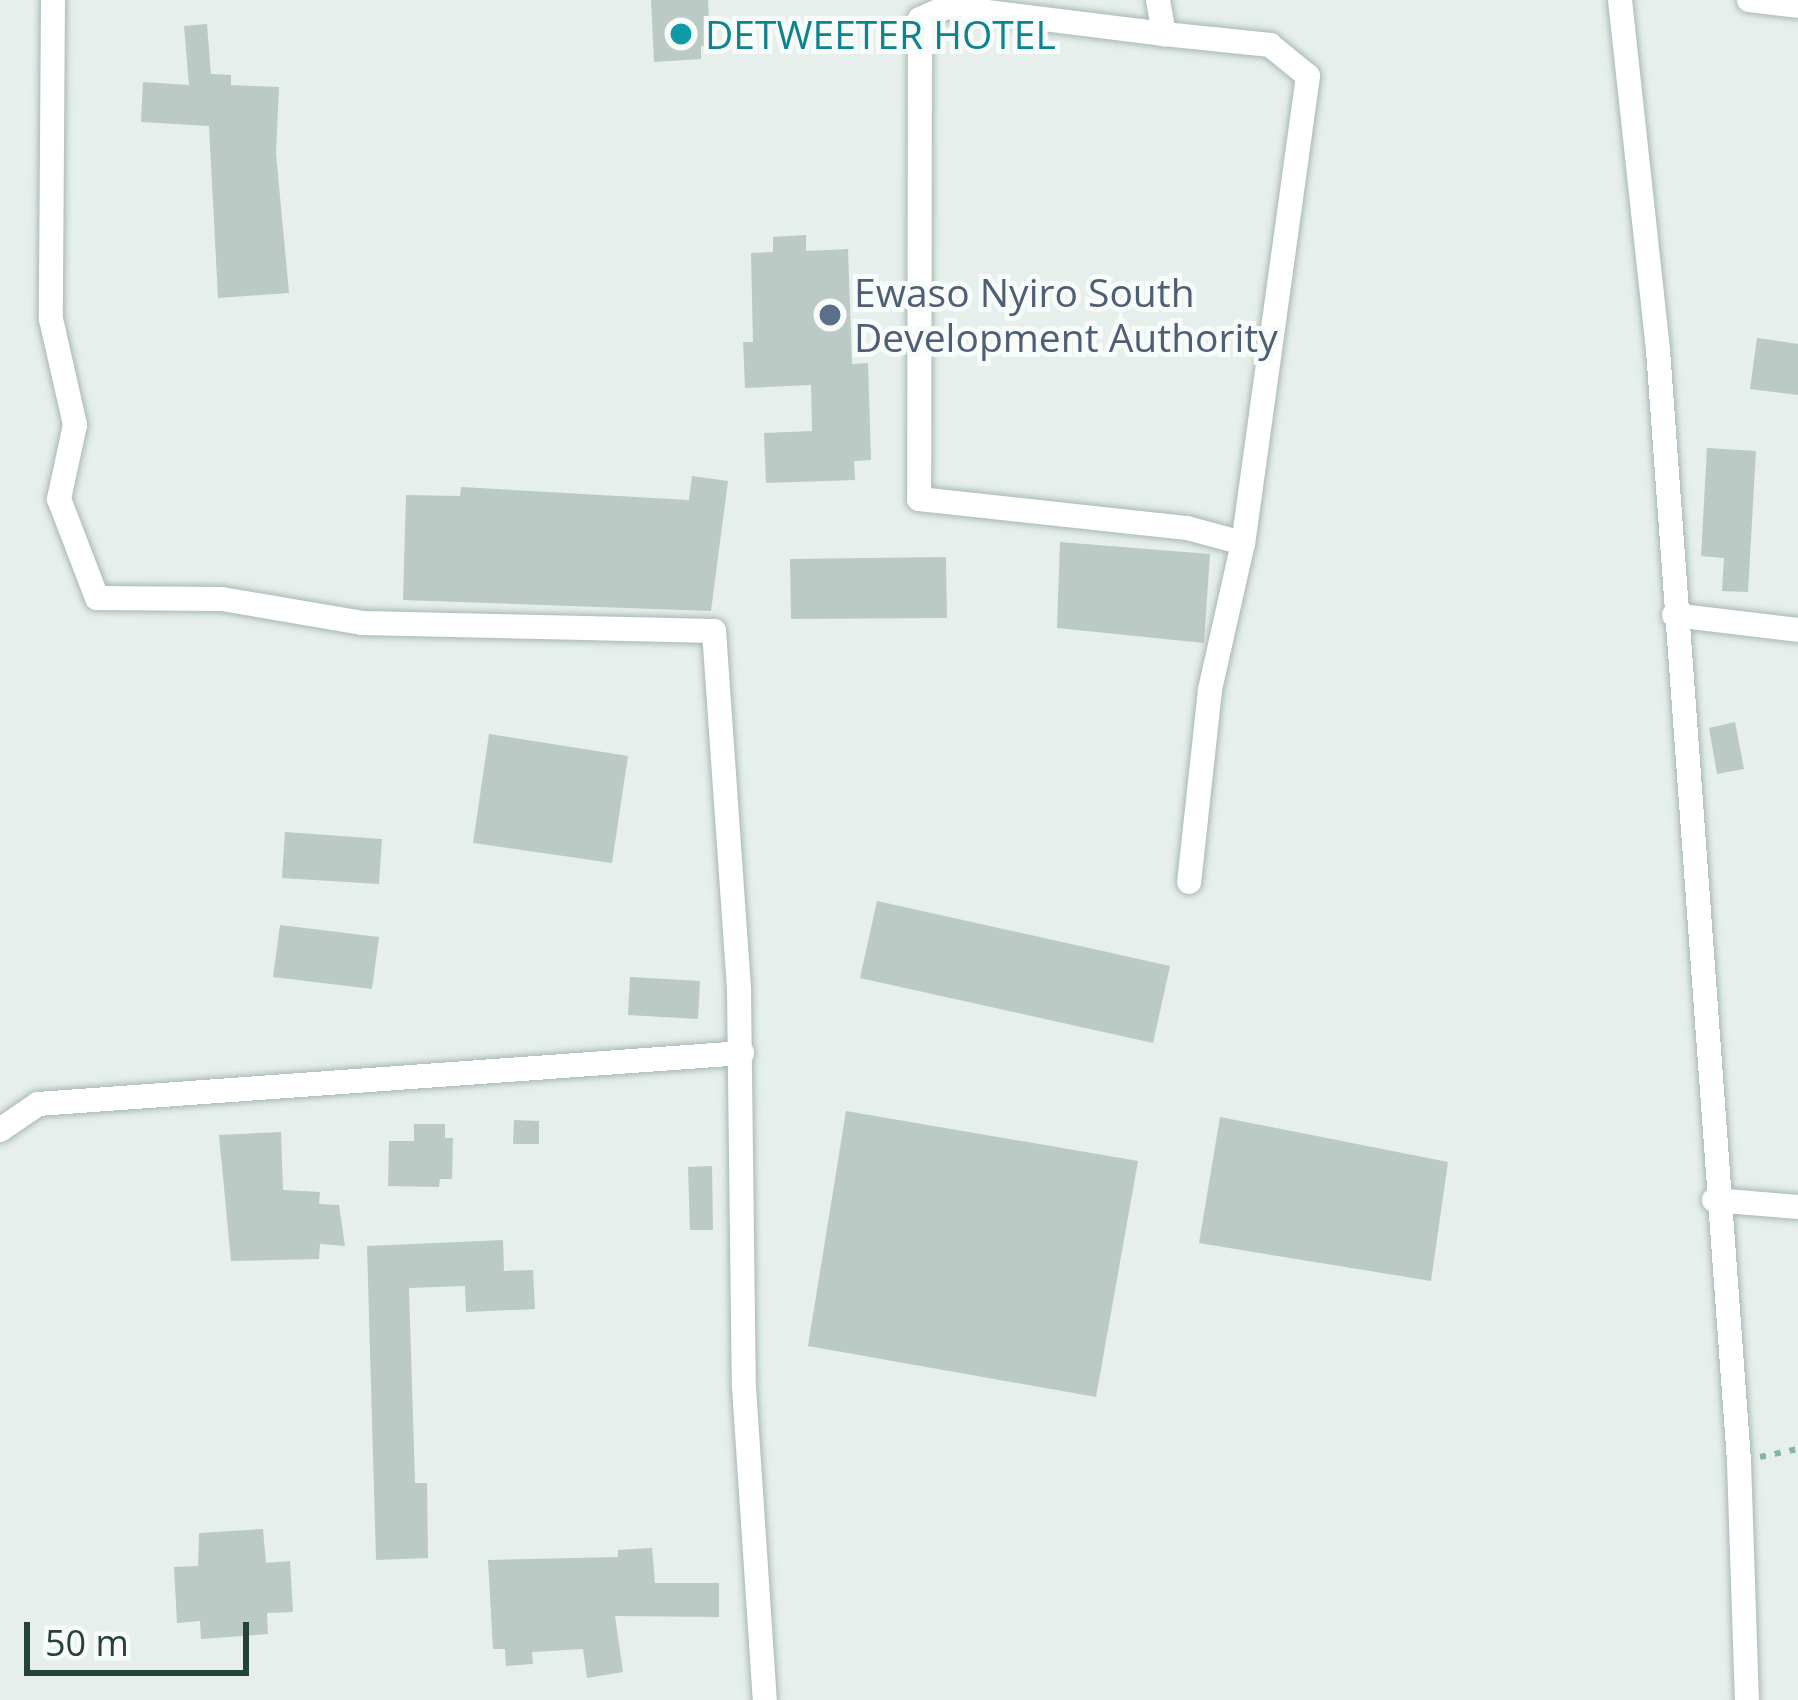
<!DOCTYPE html>
<html>
<head>
<meta charset="utf-8">
<style>
	body { margin:0 }
	#map { position:relative; width:1798px; height:1700px; overflow:hidden; background:#e6efeb; font-family:"Open Sans",sans-serif }
	div>[style] { position:absolute }
	.building>* { inset:0; background:#bbcac4 }
	.path>* { height:6px; margin-top:-3px; transform-origin:0; background:repeating-linear-gradient(90deg,#86b3a5 0 6px,transparent 0 15px) }
	.roads { filter:drop-shadow(0 0 3px #a8b8b2) drop-shadow(0 0 3px #a8b8b2) }
	.minor>* { height:24px; margin:-12px; padding:0 12px; transform-origin:12px; border-radius:12px; background:#fff }
	.dots>* { width:33px; height:33px; translate:-50% -50%; box-sizing:border-box; border:6px solid #f7fbf9; border-radius:50% }
	span { translate:-50% -50%; white-space:nowrap; text-align:center; line-height:1.15; -webkit-text-stroke:10px #f7fbf9; paint-order:stroke }
	.culture-label { font-size:39px; color:#0d838f }
	.left { translate:0 -50%; text-align:left }
	.service-label { font-size:39px; color:#4e5e75 }
	.scale { position:absolute; left:24px; top:1622px; width:225px; height:54px; box-sizing:border-box; border:6px solid #24423a; border-top:0; padding-left:15px; font-size:36px; line-height:42px; white-space:nowrap; color:#24423a; -webkit-text-stroke:9px #f7fbf9; paint-order:stroke }
</style>
</head>
<body>
<div id="map">
	<div class="building">
		<i style="clip-path:polygon(651px 0,708px 0,710px 46px,701px 46px,701px 59px,654px 62px)"></i>
		<i style="clip-path:polygon(207px 24px,211px 74px,231px 75px,231px 85px,279px 87px,276px 153px,289px 293px,218px 298px,209px 126px,141px 122px,143px 82px,189px 85px,184px 26px)"></i>
		<i style="clip-path:polygon(806px 235px,806px 251px,848px 249px,852px 364px,868px 363px,871px 460px,854px 461px,855px 480px,766px 483px,764px 433px,812px 431px,811px 385px,745px 388px,743px 342px,753px 342px,751px 253px,773px 252px,773px 237px)"></i>
		<i style="clip-path:polygon(1757px 338px,1798px 344px,1798px 395px,1750px 389px)"></i>
		<i style="clip-path:polygon(1707px 448px,1756px 451px,1748px 592px,1722px 591px,1724px 558px,1701px 556px)"></i>
		<i style="clip-path:polygon(692px 476px,728px 481px,711px 611px,403px 600px,406px 495px,460px 496px,461px 487px,689px 500px)"></i>
		<i style="clip-path:polygon(1060px 542px,1210px 554px,1204px 643px,1057px 628px)"></i>
		<i style="clip-path:polygon(946px 557px,947px 618px,791px 619px,790px 559px)"></i>
		<i style="clip-path:polygon(1735px 722px,1744px 769px,1717px 774px,1709px 728px)"></i>
		<i style="clip-path:polygon(489px 734px,628px 756px,612px 863px,473px 843px)"></i>
		<i style="clip-path:polygon(285px 832px,382px 839px,379px 884px,282px 878px)"></i>
		<i style="clip-path:polygon(877px 901px,1170px 966px,1153px 1043px,860px 978px)"></i>
		<i style="clip-path:polygon(280px 925px,379px 937px,372px 989px,273px 977px)"></i>
		<i style="clip-path:polygon(630px 977px,700px 981px,698px 1019px,628px 1015px)"></i>
		<i style="clip-path:polygon(846px 1111px,1138px 1161px,1096px 1397px,808px 1346px)"></i>
		<i style="clip-path:polygon(1220px 1117px,1448px 1162px,1431px 1281px,1199px 1243px)"></i>
		<i style="clip-path:polygon(514px 1120px,539px 1121px,539px 1144px,513px 1144px)"></i>
		<i style="clip-path:polygon(414px 1124px,445px 1124px,445px 1138px,453px 1138px,452px 1179px,440px 1179px,439px 1187px,388px 1186px,389px 1141px,414px 1141px)"></i>
		<i style="clip-path:polygon(281px 1132px,283px 1190px,320px 1192px,319px 1204px,339px 1205px,345px 1246px,320px 1244px,319px 1259px,231px 1261px,219px 1135px)"></i>
		<i style="clip-path:polygon(712px 1166px,713px 1230px,690px 1230px,688px 1167px)"></i>
		<i style="clip-path:polygon(503px 1240px,504px 1271px,533px 1270px,535px 1309px,466px 1312px,465px 1286px,409px 1288px,415px 1483px,427px 1483px,428px 1558px,376px 1560px,367px 1246px)"></i>
		<i style="clip-path:polygon(263px 1529px,266px 1563px,290px 1561px,293px 1612px,267px 1613px,268px 1634px,201px 1639px,200px 1621px,177px 1623px,174px 1567px,198px 1566px,199px 1533px)"></i>
		<i style="clip-path:polygon(652px 1548px,655px 1583px,719px 1583px,719px 1617px,615px 1616px,623px 1672px,587px 1678px,583px 1649px,532px 1652px,533px 1664px,506px 1666px,505px 1649px,493px 1649px,488px 1560px,618px 1557px,618px 1550px)"></i>
	</div>
	<div class="path">
		<i style="left:1760px;top:1457px;width:39px;rotate:-12deg"></i>
	</div>
	<div class="roads">
		<div class="minor">
			<i style="left:53px;top:0;width:319px;rotate:90.4deg"></i>
			<i style="left:51px;top:319px;width:109px;rotate:77.2deg"></i>
			<i style="left:75px;top:425px;width:76px;rotate:102.2deg"></i>
			<i style="left:59px;top:499px;width:106px;rotate:69deg"></i>
			<i style="left:97px;top:598px;width:125px;rotate:0.5deg"></i>
			<i style="left:222px;top:599px;width:142px;rotate:9.7deg"></i>
			<i style="left:362px;top:623px;width:352px;rotate:1.3deg"></i>
			<i style="left:714px;top:631px;width:361px;rotate:86deg"></i>
			<i style="left:739px;top:991px;width:396px;rotate:89.3deg"></i>
			<i style="left:744px;top:1387px;width:314px;rotate:86.2deg"></i>
			<i style="left:1158px;top:0;width:35px;rotate:80deg"></i>
			<i style="left:1164px;top:34px;width:219px;rotate:-172.9deg"></i>
			<i style="left:947px;top:7px;width:30px;rotate:156deg"></i>
			<i style="left:920px;top:19px;width:480px;rotate:90.1deg"></i>
			<i style="left:919px;top:499px;width:270px;rotate:6.2deg"></i>
			<i style="left:1187px;top:528px;width:58px;rotate:15deg"></i>
			<i style="left:1243px;top:543px;width:151px;rotate:102.7deg"></i>
			<i style="left:1210px;top:690px;width:193px;rotate:96.2deg"></i>
			<i style="left:1620px;top:0;width:352px;rotate:83.8deg"></i>
			<i style="left:1658px;top:350px;width:1115px;rotate:85.83deg"></i>
			<i style="left:1739px;top:1462px;width:238px;rotate:88.1deg"></i>
			<i style="left:1749px;top:0;width:49px;rotate:7deg"></i>
			<i style="left:1164px;top:34px;width:107px;rotate:5.9deg"></i>
			<i style="left:1270px;top:45px;width:49px;rotate:39.2deg"></i>
			<i style="left:1308px;top:76px;width:472px;rotate:97.9deg"></i>
			<i style="left:1674px;top:615px;width:125px;rotate:6.9deg"></i>
			<i style="left:0;top:1130px;width:46px;rotate:-34.4deg"></i>
			<i style="left:38px;top:1104px;width:706px;rotate:-4.14deg"></i>
			<i style="left:1714px;top:1200px;width:84px;rotate:4.8deg"></i>
		</div>
	</div>
	<div class="dots">
		<i style="left:681px;top:34px;background:#0f9aa8"></i>
		<i style="left:830px;top:315px;background:#5c6f8a"></i>
	</div>
	<div class="culture-label">
		<span class="left" style="left:705px;top:34px">DETWEETER HOTEL</span>
	</div>
	<div class="service-label">
		<span class="left" style="left:854px;top:315px">Ewaso Nyiro South<br>Development Authority</span>
	</div>
	<div class="scale">50 m</div>
</div>
</body>
</html>
